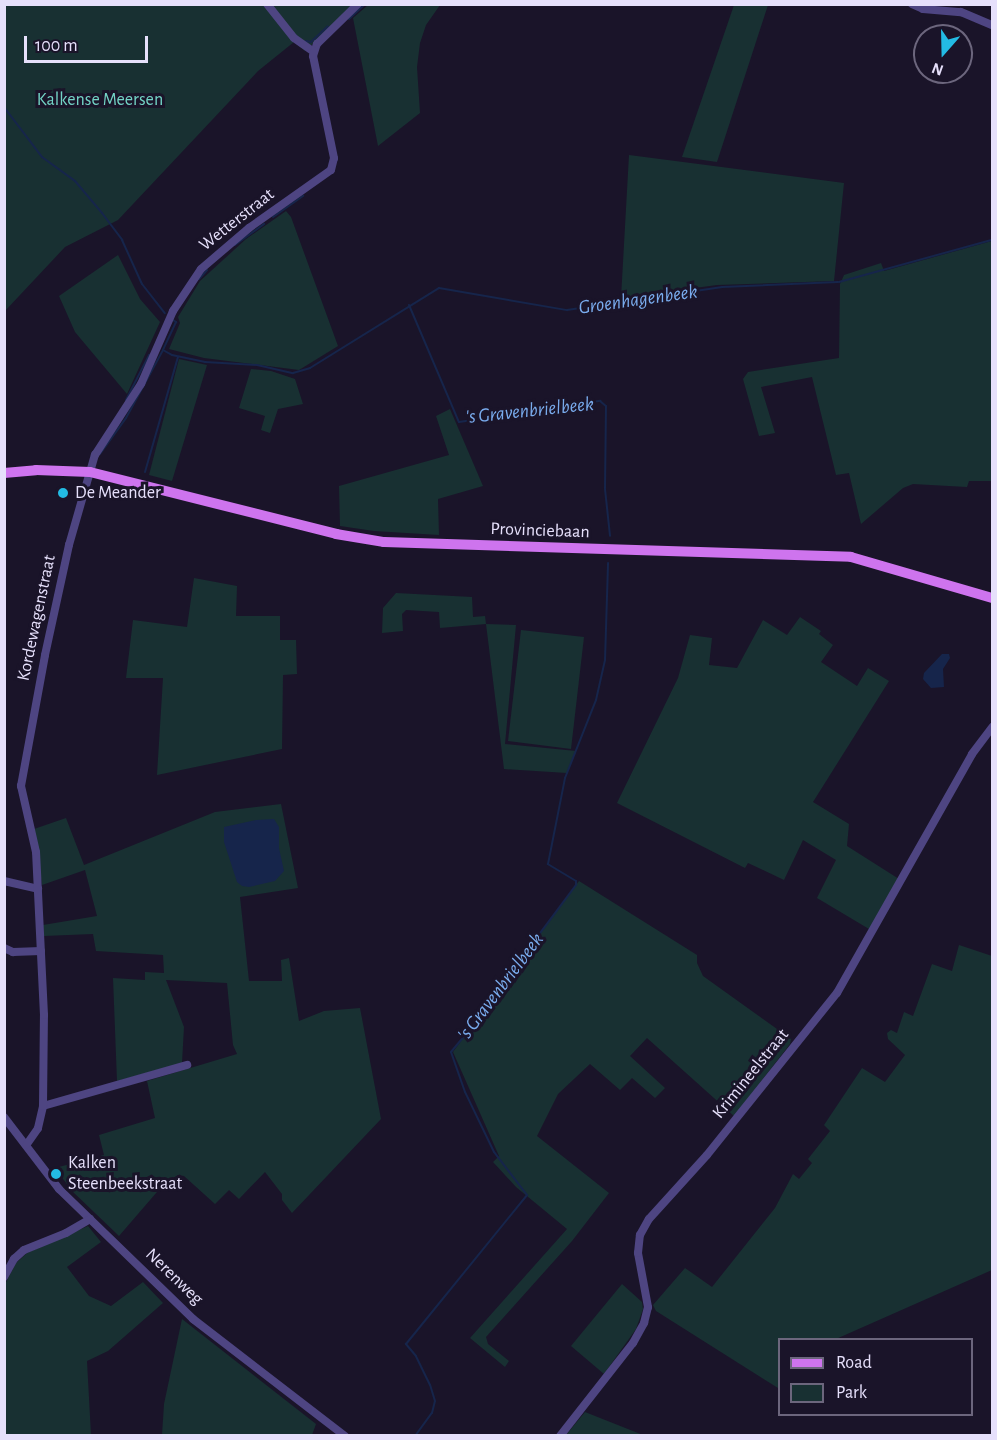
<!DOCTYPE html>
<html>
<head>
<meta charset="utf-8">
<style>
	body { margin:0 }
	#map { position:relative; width:997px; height:1440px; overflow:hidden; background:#1a1429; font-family:"Alegreya Sans",sans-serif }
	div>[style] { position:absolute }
	.green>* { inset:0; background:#183032 }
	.water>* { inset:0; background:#16254b }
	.stream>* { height:2px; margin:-1px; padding:0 1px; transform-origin:1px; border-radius:1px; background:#16254b }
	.minor>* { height:8px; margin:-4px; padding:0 4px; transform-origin:4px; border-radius:4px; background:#4e4582 }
	.major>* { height:10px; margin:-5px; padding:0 5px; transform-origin:5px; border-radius:5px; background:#ce74ee }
	.dots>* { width:16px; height:16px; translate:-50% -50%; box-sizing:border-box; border:3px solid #1a1429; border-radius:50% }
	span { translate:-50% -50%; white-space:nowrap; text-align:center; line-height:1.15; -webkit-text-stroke:6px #1a1429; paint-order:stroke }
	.park-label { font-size:18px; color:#73d4c6 }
	.street-label { font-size:18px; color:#e6e0fb }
	.poi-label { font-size:18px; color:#e6e0fb }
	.left { translate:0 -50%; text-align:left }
	.water-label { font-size:20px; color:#7aacee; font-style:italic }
	.frame { position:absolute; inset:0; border:6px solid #e6e0fb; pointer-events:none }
	.legend { position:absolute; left:778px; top:1338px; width:195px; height:78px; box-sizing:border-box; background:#1a1429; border:2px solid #6c667d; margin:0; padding:8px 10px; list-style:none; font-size:18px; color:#e6e0fb }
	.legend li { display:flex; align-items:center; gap:12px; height:30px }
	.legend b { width:30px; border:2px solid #6c667d }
	.north { position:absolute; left:913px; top:24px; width:60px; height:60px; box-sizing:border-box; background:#1a1429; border:2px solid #6c667d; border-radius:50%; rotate:200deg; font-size:16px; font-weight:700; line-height:24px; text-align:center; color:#e6e0fb }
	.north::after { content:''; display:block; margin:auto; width:21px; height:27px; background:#23bbe4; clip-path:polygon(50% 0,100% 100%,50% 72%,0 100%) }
	.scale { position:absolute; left:24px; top:36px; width:124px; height:27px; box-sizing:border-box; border:3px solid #e6e0fb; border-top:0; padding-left:8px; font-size:18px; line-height:21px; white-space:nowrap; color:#e6e0fb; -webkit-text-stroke:4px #1a1429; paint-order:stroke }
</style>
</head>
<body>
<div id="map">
	<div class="green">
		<i style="clip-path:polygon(4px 5px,354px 5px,305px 51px,294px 42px,258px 71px,118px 220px,65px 247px,5px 311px)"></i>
		<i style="clip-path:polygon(368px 5px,440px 5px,426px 25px,420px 43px,417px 67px,420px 113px,378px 146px,353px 18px)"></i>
		<i style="clip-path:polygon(734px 5px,768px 5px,717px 162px,682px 157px)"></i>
		<i style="clip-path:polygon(629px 155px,844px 183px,834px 281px,717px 285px,621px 298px)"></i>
		<i style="clip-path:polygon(286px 211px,291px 217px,338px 346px,299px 370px,204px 358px,169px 349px,180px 323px,178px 317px,200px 281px,246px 239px)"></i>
		<i style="clip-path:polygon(992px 241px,992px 481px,969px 481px,967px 487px,913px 484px,903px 488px,861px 524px,849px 473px,836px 475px,812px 377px,761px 387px,775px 433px,759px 436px,743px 379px,748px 372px,839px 358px,840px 284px,844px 275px,881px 263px,884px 271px)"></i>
		<i style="clip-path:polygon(118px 255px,140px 299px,160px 322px,127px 394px,75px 332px,59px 296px)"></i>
		<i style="clip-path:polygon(179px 359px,207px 365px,172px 481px,149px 475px)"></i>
		<i style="clip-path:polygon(251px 369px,271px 371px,295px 379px,303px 404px,278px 409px,270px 433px,261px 430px,265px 416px,239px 408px)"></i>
		<i style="clip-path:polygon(450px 409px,483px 486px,438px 499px,439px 535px,374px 531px,340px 526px,339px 486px,449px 455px,436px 416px)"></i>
		<i style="clip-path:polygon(194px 578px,237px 586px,236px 616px,280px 616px,280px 640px,296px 640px,297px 674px,283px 675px,282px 749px,157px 775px,163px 678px,126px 678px,133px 620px,187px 627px)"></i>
		<i style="clip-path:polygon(396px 593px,472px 597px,473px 617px,485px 616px,486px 624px,516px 625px,505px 744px,576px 751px,567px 773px,504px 769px,486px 624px,440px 628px,439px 612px,406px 610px,402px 614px,403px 631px,382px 633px,383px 608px)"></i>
		<i style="clip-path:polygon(800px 617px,821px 631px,819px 634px,833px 645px,821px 662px,857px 686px,868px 668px,889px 681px,813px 802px,849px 824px,847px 846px,899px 879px,869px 929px,817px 898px,836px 860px,803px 840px,784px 880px,748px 863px,745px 868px,617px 803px,678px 678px,690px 635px,712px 638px,709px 665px,737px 668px,763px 620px,787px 635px)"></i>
		<i style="clip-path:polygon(521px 630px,584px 637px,571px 749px,508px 741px)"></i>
		<i style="clip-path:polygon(281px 804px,298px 888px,240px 897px,249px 981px,282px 981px,281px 960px,289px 958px,299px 1021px,324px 1011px,360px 1008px,381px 1119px,292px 1213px,282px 1200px,282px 1194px,265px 1172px,239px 1199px,229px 1190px,215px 1204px,184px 1176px,178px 1175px,163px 1185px,119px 1236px,72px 1191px,55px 1168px,104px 1155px,99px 1135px,155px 1118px,147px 1081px,237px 1054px,233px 1045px,227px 983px,166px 980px,184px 1027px,182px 1063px,117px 1081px,113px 978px,145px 980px,145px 972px,164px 973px,163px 955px,96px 951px,93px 934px,44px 936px,43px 925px,97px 916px,85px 870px,42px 885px,34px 829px,66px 818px,84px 865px,215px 812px)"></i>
		<i style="clip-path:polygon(579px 881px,697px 955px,697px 963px,703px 976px,791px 1039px,790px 1044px,734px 1116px,647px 1038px,630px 1056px,665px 1088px,655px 1098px,632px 1078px,620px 1090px,590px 1064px,558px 1094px,537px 1136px,609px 1193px,572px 1241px,486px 1337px,488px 1344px,509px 1361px,505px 1367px,470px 1338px,567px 1229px,516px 1187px,493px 1162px,499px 1156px,453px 1052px)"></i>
		<i style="clip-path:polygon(959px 945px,992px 956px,992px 1270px,836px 1339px,780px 1340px,778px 1388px,656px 1311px,653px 1305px,685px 1268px,712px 1287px,775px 1208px,793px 1174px,799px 1179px,812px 1163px,808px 1159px,830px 1131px,824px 1125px,862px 1068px,885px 1082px,905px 1055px,888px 1039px,887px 1033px,891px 1030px,897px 1033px,904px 1012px,913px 1016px,932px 964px,952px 971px)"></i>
		<i style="clip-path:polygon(88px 1226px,101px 1242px,67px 1267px,89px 1296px,111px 1306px,143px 1282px,163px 1303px,108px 1351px,87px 1361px,91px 1435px,5px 1435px,4px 1286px,16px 1263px,27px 1253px)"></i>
		<i style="clip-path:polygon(622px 1284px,642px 1302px,643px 1309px,636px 1329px,604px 1374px,571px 1346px)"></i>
		<i style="clip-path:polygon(182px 1319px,316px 1424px,312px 1435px,162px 1435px,164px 1404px)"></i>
		<i style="clip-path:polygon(585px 1412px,643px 1435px,566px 1435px)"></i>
	</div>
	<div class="water">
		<i style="clip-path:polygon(942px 654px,949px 654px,950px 658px,943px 669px,944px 687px,931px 688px,923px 679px,924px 673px)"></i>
		<i style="clip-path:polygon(274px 819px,279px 827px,279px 848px,284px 871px,275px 881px,249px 887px,242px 886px,237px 882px,224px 842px,224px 827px,256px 820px)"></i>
	</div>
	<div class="stream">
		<i style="left:349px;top:19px;width:22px;rotate:-43deg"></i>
		<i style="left:306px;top:41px;width:5px;rotate:11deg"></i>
		<i style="left:311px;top:42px;width:23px;rotate:-43deg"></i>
		<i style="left:4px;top:107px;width:63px;rotate:52.8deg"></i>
		<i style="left:42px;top:157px;width:41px;rotate:36deg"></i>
		<i style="left:75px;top:181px;width:42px;rotate:49.8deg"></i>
		<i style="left:102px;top:213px;width:34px;rotate:53deg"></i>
		<i style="left:122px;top:240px;width:48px;rotate:65.6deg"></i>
		<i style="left:142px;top:284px;width:37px;rotate:52deg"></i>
		<i style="left:273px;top:217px;width:37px;rotate:-35deg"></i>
		<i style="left:235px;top:245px;width:36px;rotate:-36deg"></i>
		<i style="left:199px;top:279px;width:12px;rotate:-48deg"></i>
		<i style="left:839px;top:282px;width:159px;rotate:-15.4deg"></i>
		<i style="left:409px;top:305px;width:127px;rotate:66.9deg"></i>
		<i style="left:459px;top:422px;width:143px;rotate:-8.5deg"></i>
		<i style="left:600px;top:401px;width:8px;rotate:40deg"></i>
		<i style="left:606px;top:406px;width:83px;rotate:90.7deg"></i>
		<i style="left:605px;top:489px;width:47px;rotate:83.9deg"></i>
		<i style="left:173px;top:320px;width:4px;rotate:34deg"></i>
		<i style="left:176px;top:322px;width:31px;rotate:115deg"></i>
		<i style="left:163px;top:350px;width:10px;rotate:29deg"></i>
		<i style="left:172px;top:355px;width:34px;rotate:12deg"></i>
		<i style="left:205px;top:362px;width:52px;rotate:3.3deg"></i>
		<i style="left:257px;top:365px;width:37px;rotate:13deg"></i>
		<i style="left:293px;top:373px;width:18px;rotate:-16deg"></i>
		<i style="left:310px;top:368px;width:152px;rotate:-31.8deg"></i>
		<i style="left:439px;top:288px;width:130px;rotate:9.8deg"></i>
		<i style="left:567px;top:310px;width:157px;rotate:-8.4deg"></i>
		<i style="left:722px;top:287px;width:116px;rotate:-2.5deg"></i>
		<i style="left:126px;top:400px;width:51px;rotate:-62.9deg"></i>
		<i style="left:100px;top:454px;width:44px;rotate:-54.2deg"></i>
		<i style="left:126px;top:418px;width:77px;rotate:-61.4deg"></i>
		<i style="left:145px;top:472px;width:120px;rotate:-74deg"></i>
		<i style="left:415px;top:1436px;width:29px;rotate:-54deg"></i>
		<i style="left:432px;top:1413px;width:12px;rotate:-76deg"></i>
		<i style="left:435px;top:1401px;width:17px;rotate:-107deg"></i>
		<i style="left:430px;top:1385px;width:32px;rotate:-116deg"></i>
		<i style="left:416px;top:1356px;width:16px;rotate:-130deg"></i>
		<i style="left:406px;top:1344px;width:192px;rotate:-50.9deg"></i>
		<i style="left:527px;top:1195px;width:54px;rotate:-127.5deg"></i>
		<i style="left:494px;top:1152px;width:67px;rotate:-115.8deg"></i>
		<i style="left:465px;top:1092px;width:42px;rotate:-109.3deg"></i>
		<i style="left:451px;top:1052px;width:61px;rotate:-50.3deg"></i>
		<i style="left:490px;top:1005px;width:24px;rotate:-60deg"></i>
		<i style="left:502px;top:984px;width:124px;rotate:-53.2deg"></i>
		<i style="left:576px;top:885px;width:4px;rotate:-90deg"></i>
		<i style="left:576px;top:881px;width:33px;rotate:-149deg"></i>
		<i style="left:548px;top:864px;width:88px;rotate:-78.8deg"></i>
		<i style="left:565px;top:778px;width:84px;rotate:-68.3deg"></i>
		<i style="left:596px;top:700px;width:41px;rotate:-77.3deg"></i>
		<i style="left:605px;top:660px;width:97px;rotate:-88.2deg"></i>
	</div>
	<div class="minor">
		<i style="left:267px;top:4px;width:43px;rotate:51.5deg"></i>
		<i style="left:294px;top:38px;width:24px;rotate:35deg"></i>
		<i style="left:912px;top:4px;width:12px;rotate:24deg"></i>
		<i style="left:923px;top:9px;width:38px;rotate:5deg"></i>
		<i style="left:961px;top:12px;width:34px;rotate:23deg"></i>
		<i style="left:4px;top:881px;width:35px;rotate:13deg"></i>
		<i style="left:4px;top:948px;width:10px;rotate:24deg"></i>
		<i style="left:13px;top:952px;width:28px;rotate:-2deg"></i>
		<i style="left:43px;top:1106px;width:150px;rotate:-15.9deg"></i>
		<i style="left:4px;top:1117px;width:91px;rotate:52.6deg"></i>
		<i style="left:59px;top:1189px;width:187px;rotate:44.1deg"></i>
		<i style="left:193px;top:1319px;width:192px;rotate:37.6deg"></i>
		<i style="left:27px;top:1144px;width:19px;rotate:-55deg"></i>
		<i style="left:38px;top:1128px;width:23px;rotate:-77deg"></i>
		<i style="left:43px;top:1106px;width:91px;rotate:-89.4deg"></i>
		<i style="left:44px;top:1015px;width:163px;rotate:-92.8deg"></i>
		<i style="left:36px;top:852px;width:68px;rotate:-102.8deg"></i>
		<i style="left:21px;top:786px;width:133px;rotate:-79.6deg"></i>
		<i style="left:45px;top:655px;width:113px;rotate:-77.7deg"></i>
		<i style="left:69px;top:545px;width:76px;rotate:-74deg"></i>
		<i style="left:90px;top:472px;width:18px;rotate:-74deg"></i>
		<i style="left:95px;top:455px;width:85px;rotate:-57.1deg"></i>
		<i style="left:141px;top:384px;width:80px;rotate:-66.3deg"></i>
		<i style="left:173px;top:311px;width:50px;rotate:-56.3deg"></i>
		<i style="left:201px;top:269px;width:63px;rotate:-40.5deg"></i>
		<i style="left:249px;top:228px;width:100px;rotate:-35.3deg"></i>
		<i style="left:331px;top:170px;width:12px;rotate:-76deg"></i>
		<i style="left:334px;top:158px;width:104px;rotate:-101.6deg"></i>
		<i style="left:313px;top:56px;width:13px;rotate:-72deg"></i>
		<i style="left:317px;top:44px;width:57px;rotate:-44.3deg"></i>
		<i style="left:4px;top:1277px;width:21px;rotate:-61deg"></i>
		<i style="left:14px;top:1259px;width:13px;rotate:-42deg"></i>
		<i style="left:24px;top:1250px;width:45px;rotate:-22deg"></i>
		<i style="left:66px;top:1233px;width:28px;rotate:-30deg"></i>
		<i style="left:560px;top:1436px;width:118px;rotate:-51.9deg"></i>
		<i style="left:633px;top:1343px;width:23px;rotate:-61deg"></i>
		<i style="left:644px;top:1323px;width:16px;rotate:-76deg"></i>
		<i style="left:648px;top:1307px;width:55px;rotate:-100.5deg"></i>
		<i style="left:638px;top:1253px;width:18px;rotate:-84deg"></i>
		<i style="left:640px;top:1235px;width:18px;rotate:-61deg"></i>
		<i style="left:649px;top:1219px;width:86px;rotate:-47.8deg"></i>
		<i style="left:707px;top:1155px;width:208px;rotate:-51.3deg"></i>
		<i style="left:837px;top:993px;width:274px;rotate:-60.5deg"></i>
		<i style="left:972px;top:754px;width:34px;rotate:-53deg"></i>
	</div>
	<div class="major">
		<i style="left:4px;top:473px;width:32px;rotate:-5deg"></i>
		<i style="left:36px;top:470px;width:54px;rotate:2.1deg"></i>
		<i style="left:90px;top:472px;width:254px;rotate:14.1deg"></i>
		<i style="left:336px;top:534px;width:49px;rotate:9.5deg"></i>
		<i style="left:384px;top:542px;width:467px;rotate:1.8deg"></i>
		<i style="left:851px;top:557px;width:147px;rotate:16.2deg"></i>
	</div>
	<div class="dots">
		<i style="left:63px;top:493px;background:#23bbe4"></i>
		<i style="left:56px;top:1174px;background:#23bbe4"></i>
	</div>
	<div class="park-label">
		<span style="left:100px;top:100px">Kalkense Meersen</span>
	</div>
	<div class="street-label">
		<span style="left:237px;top:220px;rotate:-38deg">Wetterstraat</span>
		<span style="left:540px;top:531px;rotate:2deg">Provinciebaan</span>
		<span style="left:37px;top:618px;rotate:-78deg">Kordewagenstraat</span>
		<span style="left:751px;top:1074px;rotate:-51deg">Krimineelstraat</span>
		<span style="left:174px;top:1277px;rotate:44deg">Nerenweg</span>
	</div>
	<div class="poi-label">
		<span class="left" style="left:75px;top:493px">De Meander</span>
		<span class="left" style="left:68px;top:1174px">Kalken<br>Steenbeekstraat</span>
	</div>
	<div class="water-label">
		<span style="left:638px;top:300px;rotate:-8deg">Groenhagenbeek</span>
		<span style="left:530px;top:411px;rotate:-6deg">'s Gravenbrielbeek</span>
		<span style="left:501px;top:987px;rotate:-53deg">'s Gravenbrielbeek</span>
	</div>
	<div class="frame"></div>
	<ul class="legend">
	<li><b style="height:8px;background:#ce74ee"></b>Road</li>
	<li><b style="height:16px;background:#183032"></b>Park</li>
	</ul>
	<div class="north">N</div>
	<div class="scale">100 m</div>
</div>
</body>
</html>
